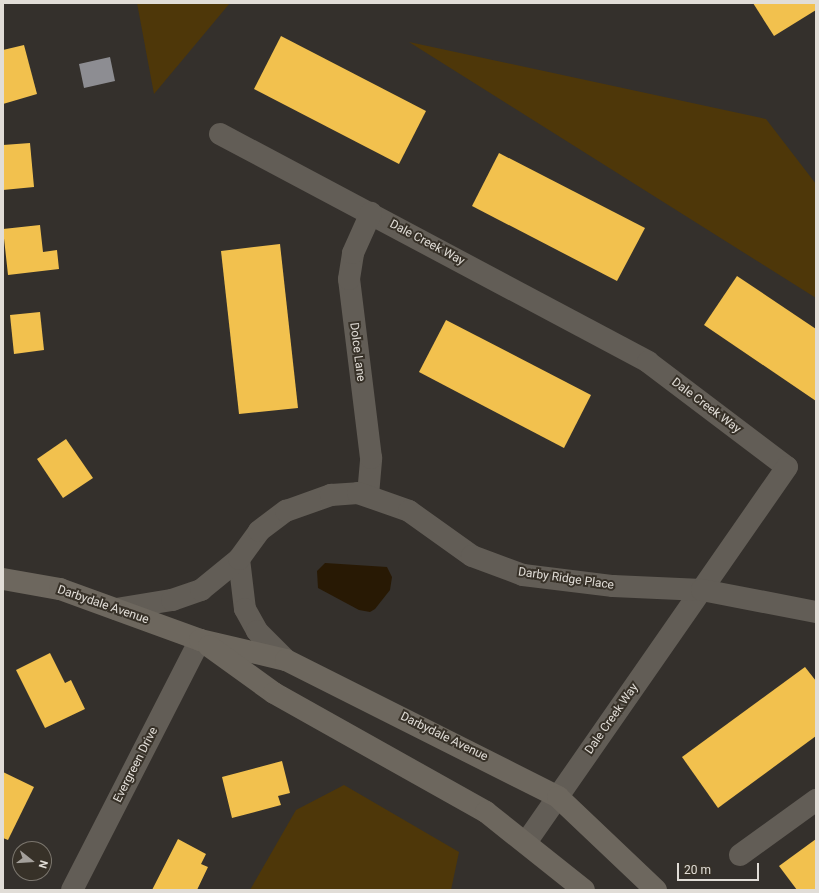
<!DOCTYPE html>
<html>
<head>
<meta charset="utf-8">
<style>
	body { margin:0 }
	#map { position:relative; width:819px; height:893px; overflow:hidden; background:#34302c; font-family:Roboto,sans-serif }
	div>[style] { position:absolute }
	.green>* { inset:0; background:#4e3709 }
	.water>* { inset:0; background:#281904 }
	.homes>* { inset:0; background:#f2c14e }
	.industry>* { inset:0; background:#8d8d92 }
	.street>* { height:22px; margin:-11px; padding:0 11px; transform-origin:11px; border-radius:11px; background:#625d56 }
	.secondary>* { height:22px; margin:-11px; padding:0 11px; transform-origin:11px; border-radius:11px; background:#6d675e }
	span { translate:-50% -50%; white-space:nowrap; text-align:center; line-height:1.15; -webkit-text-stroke:4px #373128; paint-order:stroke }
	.street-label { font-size:12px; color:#e1ddd7 }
	.frame { position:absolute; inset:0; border:4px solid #e1ddd7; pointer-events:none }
	.north { position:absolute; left:12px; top:841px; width:40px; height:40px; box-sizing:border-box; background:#373128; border:1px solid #7b766e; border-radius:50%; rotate:107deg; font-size:11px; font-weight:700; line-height:16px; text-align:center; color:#e1ddd7 }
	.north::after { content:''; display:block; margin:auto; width:14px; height:18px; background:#a4a09b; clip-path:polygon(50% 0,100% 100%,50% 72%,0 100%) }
	.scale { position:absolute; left:677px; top:863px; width:82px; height:18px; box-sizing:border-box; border:2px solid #e1ddd7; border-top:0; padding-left:5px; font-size:12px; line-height:14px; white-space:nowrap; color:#e1ddd7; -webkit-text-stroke:3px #373128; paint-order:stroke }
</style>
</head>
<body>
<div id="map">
	<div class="green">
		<i style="clip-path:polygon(137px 3px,230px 3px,154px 94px)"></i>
		<i style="clip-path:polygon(409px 42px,766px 119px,816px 184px,816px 298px)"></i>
		<i style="clip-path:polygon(344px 785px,459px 852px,451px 890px,250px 890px,296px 810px)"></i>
	</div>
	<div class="water">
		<i style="clip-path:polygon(325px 563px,387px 567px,392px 577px,390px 590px,375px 609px,370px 612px,359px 610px,318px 588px,317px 571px)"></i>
	</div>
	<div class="homes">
		<i style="clip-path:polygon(753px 3px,816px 3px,816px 10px,774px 36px)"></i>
		<i style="clip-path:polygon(281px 36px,426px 111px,399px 164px,254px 89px)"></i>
		<i style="clip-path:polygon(24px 45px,37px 94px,3px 104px,3px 50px)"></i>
		<i style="clip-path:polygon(30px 143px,34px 187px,3px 190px,3px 145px)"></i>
		<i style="clip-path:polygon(499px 153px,645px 228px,617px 281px,472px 206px)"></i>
		<i style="clip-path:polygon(40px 225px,43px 252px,57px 250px,59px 269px,8px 275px,3px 229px)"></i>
		<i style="clip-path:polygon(280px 244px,298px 408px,239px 414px,221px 251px)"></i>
		<i style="clip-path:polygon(737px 276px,816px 329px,816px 401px,704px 325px)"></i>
		<i style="clip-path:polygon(40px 312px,44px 350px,14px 354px,10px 315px)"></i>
		<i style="clip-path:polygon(446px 320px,591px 395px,564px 448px,419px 372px)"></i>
		<i style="clip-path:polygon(66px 439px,93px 478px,63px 498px,37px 459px)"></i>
		<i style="clip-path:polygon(50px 653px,65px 683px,71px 680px,85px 709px,45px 728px,16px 670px)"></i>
		<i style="clip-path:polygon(805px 667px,816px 681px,816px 736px,718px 808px,682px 757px)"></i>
		<i style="clip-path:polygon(282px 761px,290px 793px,278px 796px,281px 805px,232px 818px,222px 777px)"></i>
		<i style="clip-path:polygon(3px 772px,34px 787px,8px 840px,3px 838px)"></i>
		<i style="clip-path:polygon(178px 839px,206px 854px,201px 864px,208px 867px,197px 890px,152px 890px)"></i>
		<i style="clip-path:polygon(816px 839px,816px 890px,797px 890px,779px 866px)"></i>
	</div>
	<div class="industry">
		<i style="clip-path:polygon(110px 57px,115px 81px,84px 88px,79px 64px)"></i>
	</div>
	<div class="street">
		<i style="left:220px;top:134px;width:485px;rotate:28deg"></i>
		<i style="left:648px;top:362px;width:174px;rotate:37.1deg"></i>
		<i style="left:787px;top:467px;width:457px;rotate:124.8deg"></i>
		<i style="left:368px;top:495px;width:37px;rotate:-85deg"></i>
		<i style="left:371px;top:458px;width:180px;rotate:-97deg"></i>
		<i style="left:349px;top:279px;width:26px;rotate:-81deg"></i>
		<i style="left:353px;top:253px;width:44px;rotate:-65.8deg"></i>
		<i style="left:239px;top:559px;width:50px;rotate:83.2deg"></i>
		<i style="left:245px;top:609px;width:25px;rotate:61deg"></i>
		<i style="left:257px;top:631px;width:41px;rotate:45deg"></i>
		<i style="left:116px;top:609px;width:57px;rotate:-9.1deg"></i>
		<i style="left:172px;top:600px;width:31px;rotate:-19deg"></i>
		<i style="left:201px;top:590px;width:49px;rotate:-39.2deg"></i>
		<i style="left:239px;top:559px;width:34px;rotate:-54deg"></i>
		<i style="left:259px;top:531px;width:34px;rotate:-37deg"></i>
		<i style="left:286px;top:511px;width:48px;rotate:-19.6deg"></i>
		<i style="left:331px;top:495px;width:27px;rotate:-4deg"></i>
		<i style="left:358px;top:493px;width:54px;rotate:19.4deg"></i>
		<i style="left:409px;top:511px;width:77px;rotate:35.5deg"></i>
		<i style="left:472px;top:556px;width:54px;rotate:20.4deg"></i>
		<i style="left:523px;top:575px;width:91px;rotate:7deg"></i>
		<i style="left:613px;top:586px;width:89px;rotate:2.6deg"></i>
		<i style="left:702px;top:590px;width:116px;rotate:10.9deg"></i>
		<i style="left:740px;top:855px;width:94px;rotate:-35.9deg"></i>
		<i style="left:72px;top:890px;width:281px;rotate:-62.9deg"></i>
	</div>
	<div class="secondary">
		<i style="left:3px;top:579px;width:58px;rotate:10deg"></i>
		<i style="left:60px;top:589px;width:149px;rotate:20deg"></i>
		<i style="left:200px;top:640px;width:88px;rotate:13.1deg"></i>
		<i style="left:286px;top:660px;width:305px;rotate:26.7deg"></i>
		<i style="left:558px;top:797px;width:135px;rotate:43.5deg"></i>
		<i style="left:209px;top:646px;width:80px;rotate:35.9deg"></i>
		<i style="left:274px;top:693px;width:243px;rotate:29.3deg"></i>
		<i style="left:486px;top:812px;width:125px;rotate:38.5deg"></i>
	</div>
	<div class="street-label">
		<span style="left:427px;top:243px;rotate:28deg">Dale Creek Way</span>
		<span style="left:357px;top:352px;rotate:83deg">Dolce Lane</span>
		<span style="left:706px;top:406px;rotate:37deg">Dale Creek Way</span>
		<span style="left:566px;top:579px;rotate:8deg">Darby Ridge Place</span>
		<span style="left:103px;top:605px;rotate:19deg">Darbydale Avenue</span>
		<span style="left:612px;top:719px;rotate:-55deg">Dale Creek Way</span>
		<span style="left:444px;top:737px;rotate:26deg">Darbydale Avenue</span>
		<span style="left:136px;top:765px;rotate:-63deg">Evergreen Drive</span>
	</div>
	<div class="frame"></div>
	<div class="north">N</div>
	<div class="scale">20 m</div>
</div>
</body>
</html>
